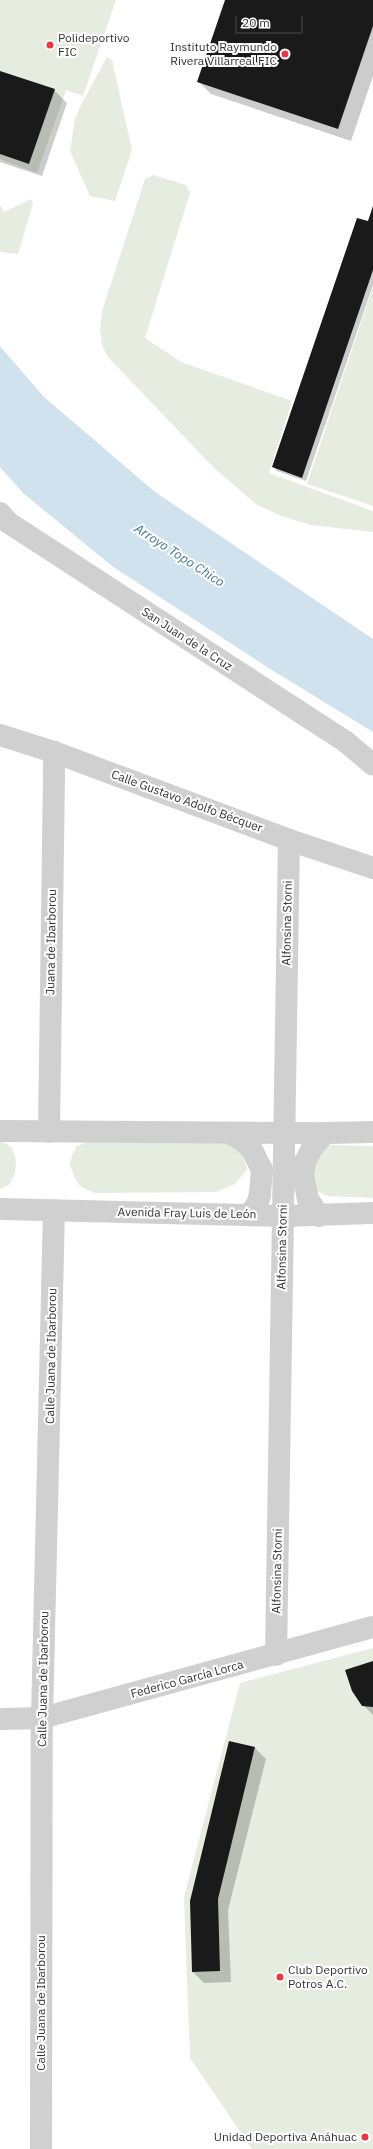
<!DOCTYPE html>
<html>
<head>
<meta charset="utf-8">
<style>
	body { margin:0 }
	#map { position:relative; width:373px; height:2149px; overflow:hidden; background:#fff; font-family:"IBM Plex Sans",sans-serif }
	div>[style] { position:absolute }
	.green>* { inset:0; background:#e6ecdf }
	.water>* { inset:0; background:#cfe2ee }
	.shadow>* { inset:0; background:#0003 }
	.building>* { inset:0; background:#1a1a1a }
	.minor>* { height:22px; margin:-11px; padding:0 11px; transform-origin:11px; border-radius:11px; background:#d0d0d0 }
	.dots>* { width:11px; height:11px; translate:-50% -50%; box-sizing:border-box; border:2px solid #fff; border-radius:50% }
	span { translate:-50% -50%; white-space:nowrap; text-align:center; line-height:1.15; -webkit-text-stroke:4px #fff; paint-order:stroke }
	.poi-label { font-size:12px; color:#333 }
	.left { translate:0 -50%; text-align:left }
	.right { translate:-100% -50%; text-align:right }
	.street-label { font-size:12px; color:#333 }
	.water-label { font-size:13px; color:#3f7597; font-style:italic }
	.scale { position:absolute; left:235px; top:16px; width:68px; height:18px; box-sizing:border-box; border:2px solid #333; border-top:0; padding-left:5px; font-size:12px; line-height:14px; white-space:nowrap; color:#333; -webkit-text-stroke:3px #fff; paint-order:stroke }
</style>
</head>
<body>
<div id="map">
	<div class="green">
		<i style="clip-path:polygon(0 0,116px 0,83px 96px,66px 90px,37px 173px,0 159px)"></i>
		<i style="clip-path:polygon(107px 57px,112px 60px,132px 150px,115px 201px,90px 196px,70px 151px,75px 119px,81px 105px)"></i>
		<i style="clip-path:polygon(153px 175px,186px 185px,190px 193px,145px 338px,181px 362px,292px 401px,269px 473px,373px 511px,373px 532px,311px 525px,281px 516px,256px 504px,214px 468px,108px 357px,102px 345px,100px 330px,102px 311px,145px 179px)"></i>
		<i style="clip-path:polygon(31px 199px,33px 204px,18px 254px,0 252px,0 205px,4px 212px)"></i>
		<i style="clip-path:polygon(373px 287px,373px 506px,307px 484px)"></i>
		<i style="clip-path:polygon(0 1140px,12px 1148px,16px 1160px,15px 1173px,9px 1185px,0 1189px)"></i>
		<i style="clip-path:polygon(215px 1140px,231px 1144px,241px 1152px,247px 1169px,235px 1184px,216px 1192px,95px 1193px,81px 1187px,76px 1180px,70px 1165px,72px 1155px,77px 1146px,90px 1141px)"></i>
		<i style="clip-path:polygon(328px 1145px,373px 1146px,373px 1198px,327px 1196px,317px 1191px,310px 1164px)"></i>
		<i style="clip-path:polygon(373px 1648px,373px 2149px,252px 2149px,190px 2058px,184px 1897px,240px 1683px)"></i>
	</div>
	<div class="water">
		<i style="clip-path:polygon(0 346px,43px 396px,155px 492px,373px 639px,373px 732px,267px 667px,112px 566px,23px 493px,0 467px)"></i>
	</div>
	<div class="shadow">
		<i style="clip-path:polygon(226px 0,373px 0,373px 76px,351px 141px,211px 94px,198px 81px)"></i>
		<i style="clip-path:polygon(0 72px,54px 90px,67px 103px,42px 176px,0 162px)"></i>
		<i style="clip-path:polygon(373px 208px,373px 285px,306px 481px,277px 471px,273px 467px)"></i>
		<i style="clip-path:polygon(373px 1663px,373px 1715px,363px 1705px)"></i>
		<i style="clip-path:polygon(255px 1748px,266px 1759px,228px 1910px,231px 1982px,204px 1983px,193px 1972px)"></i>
	</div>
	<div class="building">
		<i style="clip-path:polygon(225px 0,373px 0,373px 26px,338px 129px,197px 82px)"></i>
		<i style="clip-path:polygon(0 71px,55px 89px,29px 164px,0 154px)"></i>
		<i style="clip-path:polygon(373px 206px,373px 270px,302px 478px,272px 467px,357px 218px,368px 221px)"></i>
		<i style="clip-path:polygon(373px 1661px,373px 1707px,362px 1706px,352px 1691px,345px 1670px)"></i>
		<i style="clip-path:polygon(229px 1741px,255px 1747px,218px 1899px,220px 1971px,192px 1972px,190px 1901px)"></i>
	</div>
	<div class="minor">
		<i style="left:0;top:513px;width:13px;rotate:48deg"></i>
		<i style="left:9px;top:523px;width:402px;rotate:33deg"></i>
		<i style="left:346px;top:742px;width:35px;rotate:40deg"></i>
		<i style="left:0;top:735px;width:57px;rotate:17.5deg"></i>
		<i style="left:54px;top:752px;width:251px;rotate:20.5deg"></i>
		<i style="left:289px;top:840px;width:89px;rotate:18.4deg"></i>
		<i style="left:0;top:1131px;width:325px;rotate:0.4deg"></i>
		<i style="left:325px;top:1133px;width:48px;rotate:-1.2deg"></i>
		<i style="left:49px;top:1132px;width:380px;rotate:-89.2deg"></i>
		<i style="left:229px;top:1133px;width:15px;rotate:28deg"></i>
		<i style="left:242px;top:1140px;width:14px;rotate:45deg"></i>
		<i style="left:252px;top:1150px;width:22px;rotate:63deg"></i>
		<i style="left:262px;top:1170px;width:25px;rotate:95deg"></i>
		<i style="left:260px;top:1195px;width:9px;rotate:108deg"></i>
		<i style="left:257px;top:1204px;width:14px;rotate:126deg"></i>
		<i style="left:0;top:1209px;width:283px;rotate:1.4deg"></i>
		<i style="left:283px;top:1216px;width:90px;rotate:-1.9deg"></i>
		<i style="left:319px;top:1216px;width:20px;rotate:-123deg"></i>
		<i style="left:308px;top:1199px;width:25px;rotate:-102deg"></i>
		<i style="left:303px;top:1175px;width:13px;rotate:-81deg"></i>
		<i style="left:305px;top:1162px;width:16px;rotate:-63deg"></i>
		<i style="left:312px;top:1148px;width:20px;rotate:-49deg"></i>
		<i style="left:276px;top:1655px;width:815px;rotate:-89.09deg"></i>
		<i style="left:0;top:1719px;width:42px;rotate:-1.4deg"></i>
		<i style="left:42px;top:1718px;width:343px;rotate:-15.4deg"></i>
		<i style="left:41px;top:2149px;width:431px;rotate:-89.9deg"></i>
		<i style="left:42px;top:1718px;width:508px;rotate:-88.65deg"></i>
	</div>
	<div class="dots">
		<i style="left:50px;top:45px;background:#e63946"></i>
		<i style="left:285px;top:54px;background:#e63946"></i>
		<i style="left:280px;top:1977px;background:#e63946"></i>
		<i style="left:365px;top:2137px;background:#e63946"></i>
	</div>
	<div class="poi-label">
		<span class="left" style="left:58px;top:45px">Polideportivo<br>FIC</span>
		<span class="right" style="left:277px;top:54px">Instituto Raymundo<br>Rivera Villarreal FIC</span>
		<span class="left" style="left:288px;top:1977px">Club Deportivo<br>Potros A.C.</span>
		<span class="right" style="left:357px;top:2137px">Unidad Deportiva Anáhuac</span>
	</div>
	<div class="street-label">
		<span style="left:187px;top:639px;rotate:33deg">San Juan de la Cruz</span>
		<span style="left:187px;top:801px;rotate:20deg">Calle Gustavo Adolfo Bécquer</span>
		<span style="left:287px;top:923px;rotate:-89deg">Alfonsina Storni</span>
		<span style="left:51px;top:942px;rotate:-89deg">Juana de Ibarborou</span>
		<span style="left:187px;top:1213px;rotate:1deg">Avenida Fray Luis de León</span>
		<span style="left:282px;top:1247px;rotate:-89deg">Alfonsina Storni</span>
		<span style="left:51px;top:1356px;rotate:-89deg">Calle Juana de Ibarborou</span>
		<span style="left:277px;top:1571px;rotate:-89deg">Alfonsina Storni</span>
		<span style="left:43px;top:1679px;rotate:-89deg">Calle Juana de Ibarborou</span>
		<span style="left:187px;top:1679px;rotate:-15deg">Federico García Lorca</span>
		<span style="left:41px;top:2003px;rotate:-90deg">Calle Juana de Ibarborou</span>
	</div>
	<div class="water-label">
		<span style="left:179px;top:556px;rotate:33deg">Arroyo Topo Chico</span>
	</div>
	<div class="scale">20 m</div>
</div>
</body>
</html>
